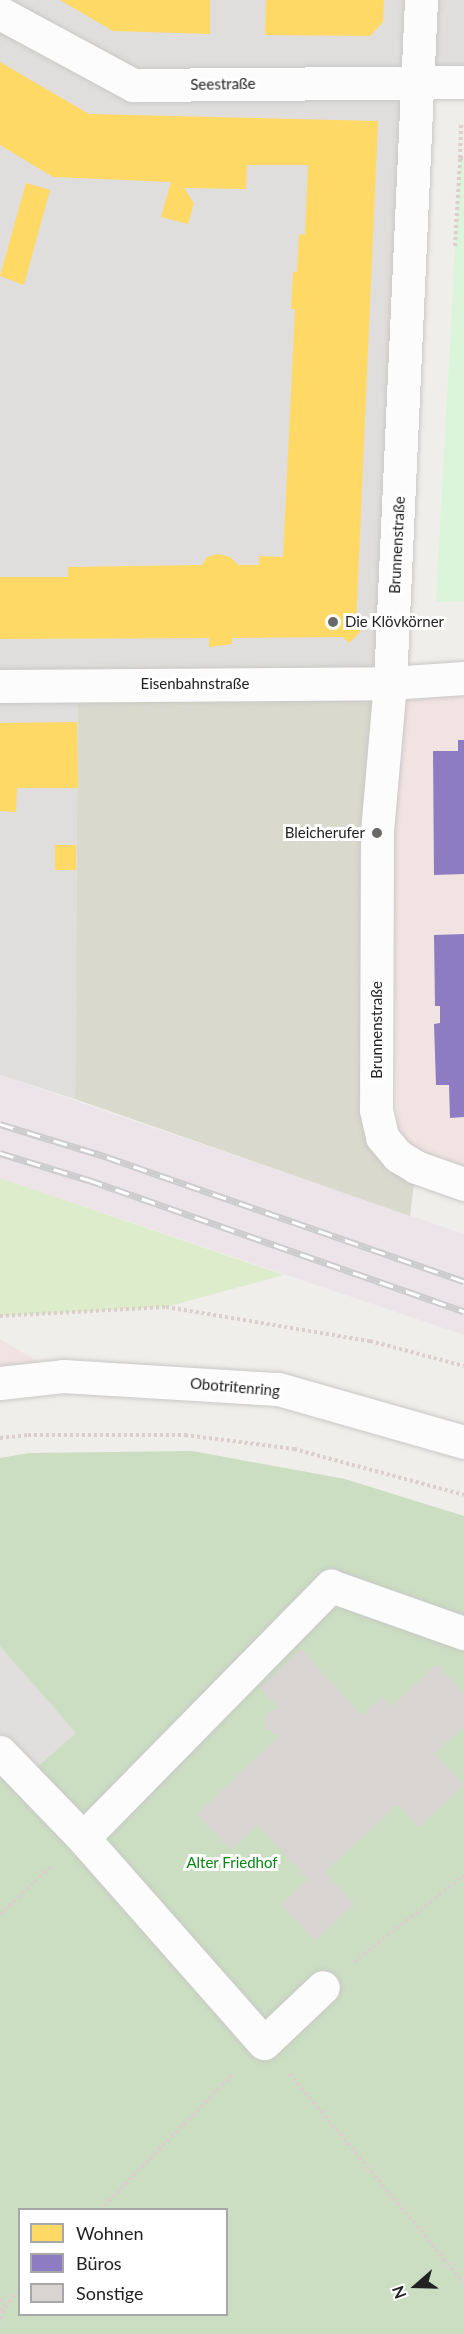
<!DOCTYPE html>
<html>
<head>
<meta charset="utf-8">
<style>
	body { margin:0 }
	#map { position:relative; width:464px; height:2334px; overflow:hidden; background:#f0eeeb; font-family:Lato,sans-serif }
	div>[style] { position:absolute }
	.residential>* { inset:0; background:#dfdedc }
	.commercial>* { inset:0; background:#f1e3e1 }
	.industrial>* { inset:0; background:#ede4e9 }
	.construction>* { inset:0; background:#d9d9cd }
	.grass>* { inset:0; background:#ddeccb }
	.forest>* { inset:0; background:#cbdec1 }
	.park>* { inset:0; background:#daf5da }
	.parking>* { inset:0; background:#e0dfde }
	.homes>* { inset:0; background:#ffd966 }
	.offices>* { inset:0; background:#8e7cc3 }
	.building>* { inset:0; background:#d7d4d2 }
	.path>* { height:4px; margin-top:-2px; transform-origin:0; background:repeating-linear-gradient(90deg,#dccecd 0 3px,transparent 0 6px) }
	.roads { filter:drop-shadow(0 0 2px #c9c8c7) drop-shadow(0 0 2px #c9c8c7) }
	.minor>* { height:33px; margin:-16.5px; padding:0 16.5px; transform-origin:16.5px; border-radius:16.5px; background:#fdfcfc }
	.rail>* { height:7px; margin-top:-3.5px; transform-origin:0; background:repeating-linear-gradient(90deg,#fff 0 14px,#ccc 0 28px); box-sizing:border-box; border-block:2px solid #ccc }
	.dots>* { width:16px; height:16px; translate:-50% -50%; box-sizing:border-box; border:3px solid #fff; border-radius:50% }
	span { translate:-50% -50%; white-space:nowrap; text-align:center; line-height:1.15; -webkit-text-stroke:6px #fff; paint-order:stroke }
	.street-label { font-size:15px; color:#222 }
	.poi-label { font-size:15px; color:#222 }
	.left { translate:0 -50%; text-align:left }
	.right { translate:-100% -50%; text-align:right }
	.park-label { font-size:15px; color:#0c8416 }
	.legend { position:absolute; left:18px; top:2208px; width:210px; height:108px; box-sizing:border-box; background:#fff; border:2px solid #a7a7a7; margin:0; padding:8px 10px; list-style:none; font-size:18px; color:#222 }
	.legend li { display:flex; align-items:center; gap:12px; height:30px }
	.legend b { width:30px; border:2px solid #a7a7a7 }
	.north { position:absolute; left:386px; top:2256px; width:60px; height:60px; -webkit-text-stroke:4px #fff; paint-order:stroke; rotate:250deg; font-size:16px; font-weight:700; line-height:24px; text-align:center; color:#222 }
	.north::after { content:''; display:block; margin:auto; width:21px; height:27px; background:#222; clip-path:polygon(50% 0,100% 100%,50% 72%,0 100%) }
</style>
</head>
<body>
<div id="map">
	<div class="residential">
		<i style="clip-path:polygon(0 0,464px 0,464px 82px,418px 81px,390px 683px,78px 685px,75px 1099px,0 1075px)"></i>
	</div>
	<div class="commercial">
		<i style="clip-path:polygon(464px 678px,464px 1184px,398px 1156px,390px 683px)"></i>
		<i style="clip-path:polygon(0 1339px,63px 1376px,0 1383px)"></i>
	</div>
	<div class="industrial">
		<i style="clip-path:polygon(0 1075px,464px 1234px,464px 1335px,0 1178px)"></i>
	</div>
	<div class="construction">
		<i style="clip-path:polygon(390px 683px,376px 1110px,416px 1167px,410px 1216px,75px 1099px,78px 685px)"></i>
	</div>
	<div class="grass">
		<i style="clip-path:polygon(0 1178px,284px 1275px,166px 1307px,0 1316px)"></i>
	</div>
	<div class="forest">
		<i style="clip-path:polygon(evenodd,192px 1451px,345px 1479px,464px 1516px,464px 2334px,0 2334px,0 1458px,29px 1453px,192px 1451px,20px 2210px,226px 2210px,226px 2314px,20px 2314px,20px 2210px)"></i>
	</div>
	<div class="park">
		<i style="clip-path:polygon(460px 158px,464px 158px,464px 601px,436px 602px)"></i>
	</div>
	<div class="parking">
		<i style="clip-path:polygon(0 1646px,76px 1733px,27px 1776px,0 1745px)"></i>
	</div>
	<div class="homes">
		<i style="clip-path:polygon(60px 0,210px 0,210px 34px,113px 31px)"></i>
		<i style="clip-path:polygon(266px 0,384px 0,383px 22px,370px 36px,265px 35px)"></i>
		<i style="clip-path:polygon(0 62px,89px 114px,378px 121px,356px 625px,361px 631px,349px 643px,343px 637px,232px 638px,232px 644px,209px 647px,209px 638px,0 639px,0 577px,68px 577px,68px 567px,202px 565px,207px 557px,218px 554px,230px 557px,238px 565px,259px 565px,259px 556px,283px 557px,295px 309px,291px 309px,293px 272px,297px 272px,299px 234px,305px 235px,308px 165px,247px 165px,246px 189px,184px 188px,194px 203px,188px 224px,161px 217px,171px 182px,53px 177px,0 145px)"></i>
		<i style="clip-path:polygon(26px 183px,50px 190px,24px 285px,0 276px)"></i>
		<i style="clip-path:polygon(77px 722px,78px 788px,17px 788px,16px 812px,0 811px,0 723px)"></i>
		<i style="clip-path:polygon(55px 845px,76px 845px,76px 870px,55px 870px)"></i>
	</div>
	<div class="offices">
		<i style="clip-path:polygon(458px 740px,464px 740px,464px 874px,434px 875px,433px 751px,458px 751px)"></i>
		<i style="clip-path:polygon(464px 934px,464px 1117px,450px 1118px,449px 1085px,436px 1085px,434px 1024px,440px 1023px,440px 1006px,435px 1006px,434px 935px)"></i>
	</div>
	<div class="building">
		<i style="clip-path:polygon(301px 1649px,362px 1715px,382px 1697px,391px 1706px,437px 1664px,464px 1693px,464px 1727px,435px 1753px,464px 1785px,419px 1827px,398px 1804px,325px 1872px,354px 1904px,315px 1941px,281px 1904px,308px 1879px,258px 1825px,231px 1850px,197px 1814px,279px 1736px,264px 1727px,266px 1714px,279px 1708px,260px 1687px)"></i>
	</div>
	<div class="path">
		<i style="left:460px;top:158px;width:35px;rotate:-88deg"></i>
		<i style="left:455px;top:246px;width:88px;rotate:-86.7deg"></i>
		<i style="left:460px;top:158px;width:4px"></i>
		<i style="left:0;top:1316px;width:166px;rotate:-3.1deg"></i>
		<i style="left:166px;top:1307px;width:207px;rotate:9.5deg"></i>
		<i style="left:370px;top:1341px;width:97px;rotate:14.9deg"></i>
		<i style="left:0;top:1438px;width:28px;rotate:-6deg"></i>
		<i style="left:28px;top:1435px;width:157px"></i>
		<i style="left:185px;top:1435px;width:110px;rotate:7.3deg"></i>
		<i style="left:294px;top:1449px;width:176px;rotate:15.1deg"></i>
		<i style="left:0;top:1914px;width:71px;rotate:-42.7deg"></i>
		<i style="left:354px;top:1962px;width:140px;rotate:-38.3deg"></i>
		<i style="left:290px;top:2074px;width:272px;rotate:50.2deg"></i>
		<i style="left:100px;top:2210px;width:192px;rotate:-45.6deg"></i>
		<i style="left:0;top:2299px;width:8px;rotate:45deg"></i>
		<i style="left:6px;top:2305px;width:18px;rotate:109deg"></i>
		<i style="left:0;top:2310px;width:28px;rotate:-44deg"></i>
	</div>
	<div class="roads">
		<div class="minor">
			<i style="left:421px;top:0;width:684px;rotate:92.6deg"></i>
			<i style="left:390px;top:683px;width:151px;rotate:95deg"></i>
			<i style="left:377px;top:833px;width:277px;rotate:90.2deg"></i>
			<i style="left:376px;top:1110px;width:28px;rotate:77deg"></i>
			<i style="left:382px;top:1137px;width:25px;rotate:50deg"></i>
			<i style="left:398px;top:1156px;width:21px;rotate:31deg"></i>
			<i style="left:416px;top:1167px;width:51px;rotate:19.5deg"></i>
			<i style="left:0;top:13px;width:151px;rotate:28.4deg"></i>
			<i style="left:133px;top:85px;width:331px;rotate:-0.5deg"></i>
			<i style="left:0;top:686px;width:390px;rotate:-0.4deg"></i>
			<i style="left:390px;top:683px;width:74px;rotate:-3.9deg"></i>
			<i style="left:0;top:1383px;width:63px;rotate:-6.3deg"></i>
			<i style="left:63px;top:1376px;width:215px;rotate:3.5deg"></i>
			<i style="left:278px;top:1389px;width:193px;rotate:15.9deg"></i>
			<i style="left:0;top:1752px;width:120px;rotate:46deg"></i>
			<i style="left:83px;top:1838px;width:273px;rotate:48.6deg"></i>
			<i style="left:264px;top:2043px;width:81px;rotate:-43.5deg"></i>
			<i style="left:83px;top:1838px;width:354px;rotate:-45.5deg"></i>
			<i style="left:331px;top:1586px;width:141px;rotate:19.5deg"></i>
		</div>
	</div>
	<div class="rail">
		<i style="left:0;top:1124px;width:112px;rotate:17.1deg"></i>
		<i style="left:107px;top:1157px;width:378px;rotate:19.2deg"></i>
		<i style="left:0;top:1153px;width:93px;rotate:16.9deg"></i>
		<i style="left:89px;top:1180px;width:397px;rotate:19.3deg"></i>
	</div>
	<div class="dots">
		<i style="left:333px;top:622px;background:#6a6968"></i>
		<i style="left:377px;top:833px;background:#6a6968"></i>
	</div>
	<div class="street-label">
		<span style="left:223px;top:84px;rotate:-1deg">Seestraße</span>
		<span style="left:397px;top:545px;rotate:-87deg">Brunnenstraße</span>
		<span style="left:195px;top:684px">Eisenbahnstraße</span>
		<span style="left:377px;top:1030px;rotate:-90deg">Brunnenstraße</span>
		<span style="left:235px;top:1387px;rotate:5deg">Obotritenring</span>
	</div>
	<div class="poi-label">
		<span class="left" style="left:345px;top:622px">Die Klövkörner</span>
		<span class="right" style="left:365px;top:833px">Bleicherufer</span>
	</div>
	<div class="park-label">
		<span style="left:232px;top:1863px">Alter Friedhof</span>
	</div>
	<ul class="legend">
	<li><b style="height:16px;background:#ffd966"></b>Wohnen</li>
	<li><b style="height:16px;background:#8e7cc3"></b>Büros</li>
	<li><b style="height:16px;background:#d7d4d2"></b>Sonstige</li>
	</ul>
	<div class="north">N</div>
</div>
</body>
</html>
